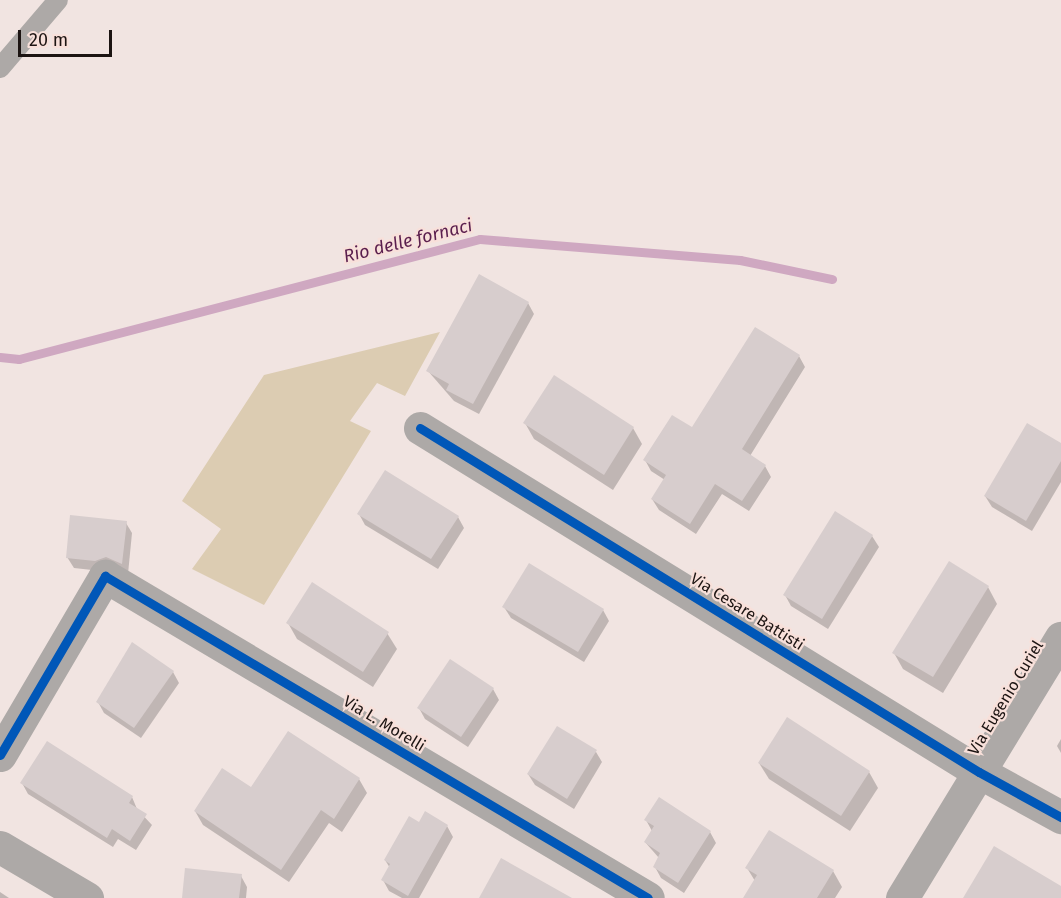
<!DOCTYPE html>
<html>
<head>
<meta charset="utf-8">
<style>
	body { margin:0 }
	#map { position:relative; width:1061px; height:898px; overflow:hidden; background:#f1e4e1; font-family:"Fira Sans",sans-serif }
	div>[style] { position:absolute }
	.green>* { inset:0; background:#dcccb2 }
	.shadow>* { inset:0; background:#0003 }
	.stream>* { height:9px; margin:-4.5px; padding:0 4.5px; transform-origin:4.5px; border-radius:4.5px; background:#cfa8c1 }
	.building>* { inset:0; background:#d7cdcd }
	.service>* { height:20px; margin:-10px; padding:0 10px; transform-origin:10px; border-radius:10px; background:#ada9a7 }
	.minor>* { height:33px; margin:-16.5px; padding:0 16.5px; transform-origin:16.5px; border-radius:16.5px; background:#ada9a7 }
	.cycleway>* { height:9px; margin:-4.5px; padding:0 4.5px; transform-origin:4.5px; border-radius:4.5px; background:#0057b8 }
	span { translate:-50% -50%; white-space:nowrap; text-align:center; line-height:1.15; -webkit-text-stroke:4.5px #f8e0da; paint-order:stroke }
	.street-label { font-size:16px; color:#1c1412 }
	.water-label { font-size:18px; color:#5a1e4d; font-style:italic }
	.scale { position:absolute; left:18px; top:30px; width:94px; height:27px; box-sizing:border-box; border:3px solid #1c1412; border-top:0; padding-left:8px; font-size:18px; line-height:21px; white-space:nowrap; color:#1c1412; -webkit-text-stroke:4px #f8e0da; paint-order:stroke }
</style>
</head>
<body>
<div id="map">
	<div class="green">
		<i style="clip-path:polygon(440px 332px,405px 396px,377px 383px,350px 421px,371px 431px,264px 605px,192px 569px,221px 529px,182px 501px,264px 375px)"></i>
	</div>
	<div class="shadow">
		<i style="clip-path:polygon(528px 303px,534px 314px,479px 414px,454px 401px,428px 371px)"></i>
		<i style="clip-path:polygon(799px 356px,805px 367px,750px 456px,765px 466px,771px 477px,749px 511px,722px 494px,696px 534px,659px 510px,652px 499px,665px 480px,651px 471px,645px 460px)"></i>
		<i style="clip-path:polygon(525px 423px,633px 428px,642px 444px,613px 490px,534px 439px)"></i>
		<i style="clip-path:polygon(1061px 445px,1061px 482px,1032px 531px,992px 507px,985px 496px)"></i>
		<i style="clip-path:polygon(359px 514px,458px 517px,464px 528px,438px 569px,365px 525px)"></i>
		<i style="clip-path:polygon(126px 523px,132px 533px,128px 574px,74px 568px,67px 557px)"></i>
		<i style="clip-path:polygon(872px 536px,879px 547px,828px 629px,791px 606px,785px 595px)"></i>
		<i style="clip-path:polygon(988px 587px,997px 604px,943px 693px,903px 669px,894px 653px)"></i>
		<i style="clip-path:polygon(504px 607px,603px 610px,609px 621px,584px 662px,511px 618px)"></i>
		<i style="clip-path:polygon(288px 623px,387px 633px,397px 649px,373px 687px,297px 639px)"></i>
		<i style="clip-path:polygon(132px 644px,173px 672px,179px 683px,141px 738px,104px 713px,98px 702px)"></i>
		<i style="clip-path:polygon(493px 689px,499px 700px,468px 747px,425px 719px,419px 708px)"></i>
		<i style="clip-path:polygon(1061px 739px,1061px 753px,1057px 746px)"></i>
		<i style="clip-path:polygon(596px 752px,602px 762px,574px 809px,535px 785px,528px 774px)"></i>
		<i style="clip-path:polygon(759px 763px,869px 772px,878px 788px,850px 831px,769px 779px)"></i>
		<i style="clip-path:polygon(359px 779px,367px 793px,342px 832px,329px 823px,289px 882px,203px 825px,195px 811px,251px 789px)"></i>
		<i style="clip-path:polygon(22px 783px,132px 797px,137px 809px,152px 825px,136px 850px,118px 839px,113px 847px,28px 794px)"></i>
		<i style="clip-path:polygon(646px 820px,710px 832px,716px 843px,684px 893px,661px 878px,655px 867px,659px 858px,645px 842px,652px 831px)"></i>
		<i style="clip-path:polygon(447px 826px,453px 837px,419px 898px,402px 898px,389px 891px,383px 880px,390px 868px,385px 860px)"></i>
		<i style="clip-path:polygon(747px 868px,833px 871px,842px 887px,835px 898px,745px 898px,755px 881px)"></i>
		<i style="clip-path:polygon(241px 876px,247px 887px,246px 898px,183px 898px)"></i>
		<i style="clip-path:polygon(0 892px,9px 898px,0 898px)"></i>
	</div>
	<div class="stream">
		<i style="left:0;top:357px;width:19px;rotate:6deg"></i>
		<i style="left:19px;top:359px;width:476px;rotate:-14.6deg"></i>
		<i style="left:480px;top:239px;width:261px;rotate:4.6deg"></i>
		<i style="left:740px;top:260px;width:94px;rotate:11.7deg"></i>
	</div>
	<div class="building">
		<i style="clip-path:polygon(479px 274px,529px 302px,473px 404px,446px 390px,449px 384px,426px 371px)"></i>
		<i style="clip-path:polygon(755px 327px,800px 355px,742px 449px,766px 465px,742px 501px,715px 484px,690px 524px,651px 499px,666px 475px,643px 460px,672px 415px,692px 427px)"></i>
		<i style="clip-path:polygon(554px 375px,634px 427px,604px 475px,523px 423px)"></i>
		<i style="clip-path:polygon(1027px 423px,1061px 443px,1061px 461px,1026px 521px,984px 496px)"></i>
		<i style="clip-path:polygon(385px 470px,459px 516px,431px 559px,357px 514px)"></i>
		<i style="clip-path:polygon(835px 511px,873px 535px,822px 619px,783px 595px)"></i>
		<i style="clip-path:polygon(70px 515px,127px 521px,122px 564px,106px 557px,95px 561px,66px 558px)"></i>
		<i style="clip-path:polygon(949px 561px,989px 586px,933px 677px,892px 653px)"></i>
		<i style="clip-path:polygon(529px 563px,604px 609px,578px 652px,502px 607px)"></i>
		<i style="clip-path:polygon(312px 582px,389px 632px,363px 672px,286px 623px)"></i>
		<i style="clip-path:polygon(132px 642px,174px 671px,134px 728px,96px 702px)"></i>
		<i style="clip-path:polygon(450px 659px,494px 688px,461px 737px,417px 708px)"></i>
		<i style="clip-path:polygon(787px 717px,870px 771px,841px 816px,758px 763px)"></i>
		<i style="clip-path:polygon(557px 726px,597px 750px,567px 799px,527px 774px)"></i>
		<i style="clip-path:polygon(288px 731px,360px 778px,334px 819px,321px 810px,281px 870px,194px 811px,222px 768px,251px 787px)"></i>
		<i style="clip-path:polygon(47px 741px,133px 796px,129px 803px,147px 814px,130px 841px,112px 829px,107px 838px,20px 783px)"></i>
		<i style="clip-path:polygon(659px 797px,711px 831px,678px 883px,653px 867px,660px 853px,644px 842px,654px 826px,644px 820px)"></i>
		<i style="clip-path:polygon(425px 811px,448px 825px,408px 896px,381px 880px,390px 864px,384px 860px,409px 816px,419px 822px)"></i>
		<i style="clip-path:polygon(769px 830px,834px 870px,817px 898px,743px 898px,757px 875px,745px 868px)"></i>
		<i style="clip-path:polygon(994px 846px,1061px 886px,1061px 898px,963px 898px)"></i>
		<i style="clip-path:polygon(501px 858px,572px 898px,479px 898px)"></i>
		<i style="clip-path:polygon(185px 868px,242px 874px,239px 898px,182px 898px)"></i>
	</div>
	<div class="service">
		<i style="left:0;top:68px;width:89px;rotate:-49.5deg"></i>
	</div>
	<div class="minor">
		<i style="left:420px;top:428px;width:656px;rotate:31.61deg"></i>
		<i style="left:979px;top:772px;width:94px;rotate:28.8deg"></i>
		<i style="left:0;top:755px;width:208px;rotate:-59.6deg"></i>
		<i style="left:105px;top:576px;width:631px;rotate:30.67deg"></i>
		<i style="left:0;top:847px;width:101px;rotate:30.4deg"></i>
		<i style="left:902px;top:898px;width:305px;rotate:-58.6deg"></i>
	</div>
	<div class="cycleway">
		<i style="left:420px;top:428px;width:656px;rotate:31.61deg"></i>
		<i style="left:979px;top:772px;width:94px;rotate:28.8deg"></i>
		<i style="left:0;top:755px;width:208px;rotate:-59.6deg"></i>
		<i style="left:105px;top:576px;width:631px;rotate:30.67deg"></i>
	</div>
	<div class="street-label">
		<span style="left:747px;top:612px;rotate:32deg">Via Cesare Battisti</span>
		<span style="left:1006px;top:698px;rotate:-59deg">Via Eugenio Curiel</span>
		<span style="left:384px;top:724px;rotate:31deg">Via L. Morelli</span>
	</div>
	<div class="water-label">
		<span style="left:408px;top:241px;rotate:-14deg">Rio delle fornaci</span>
	</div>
	<div class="scale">20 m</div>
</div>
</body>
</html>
